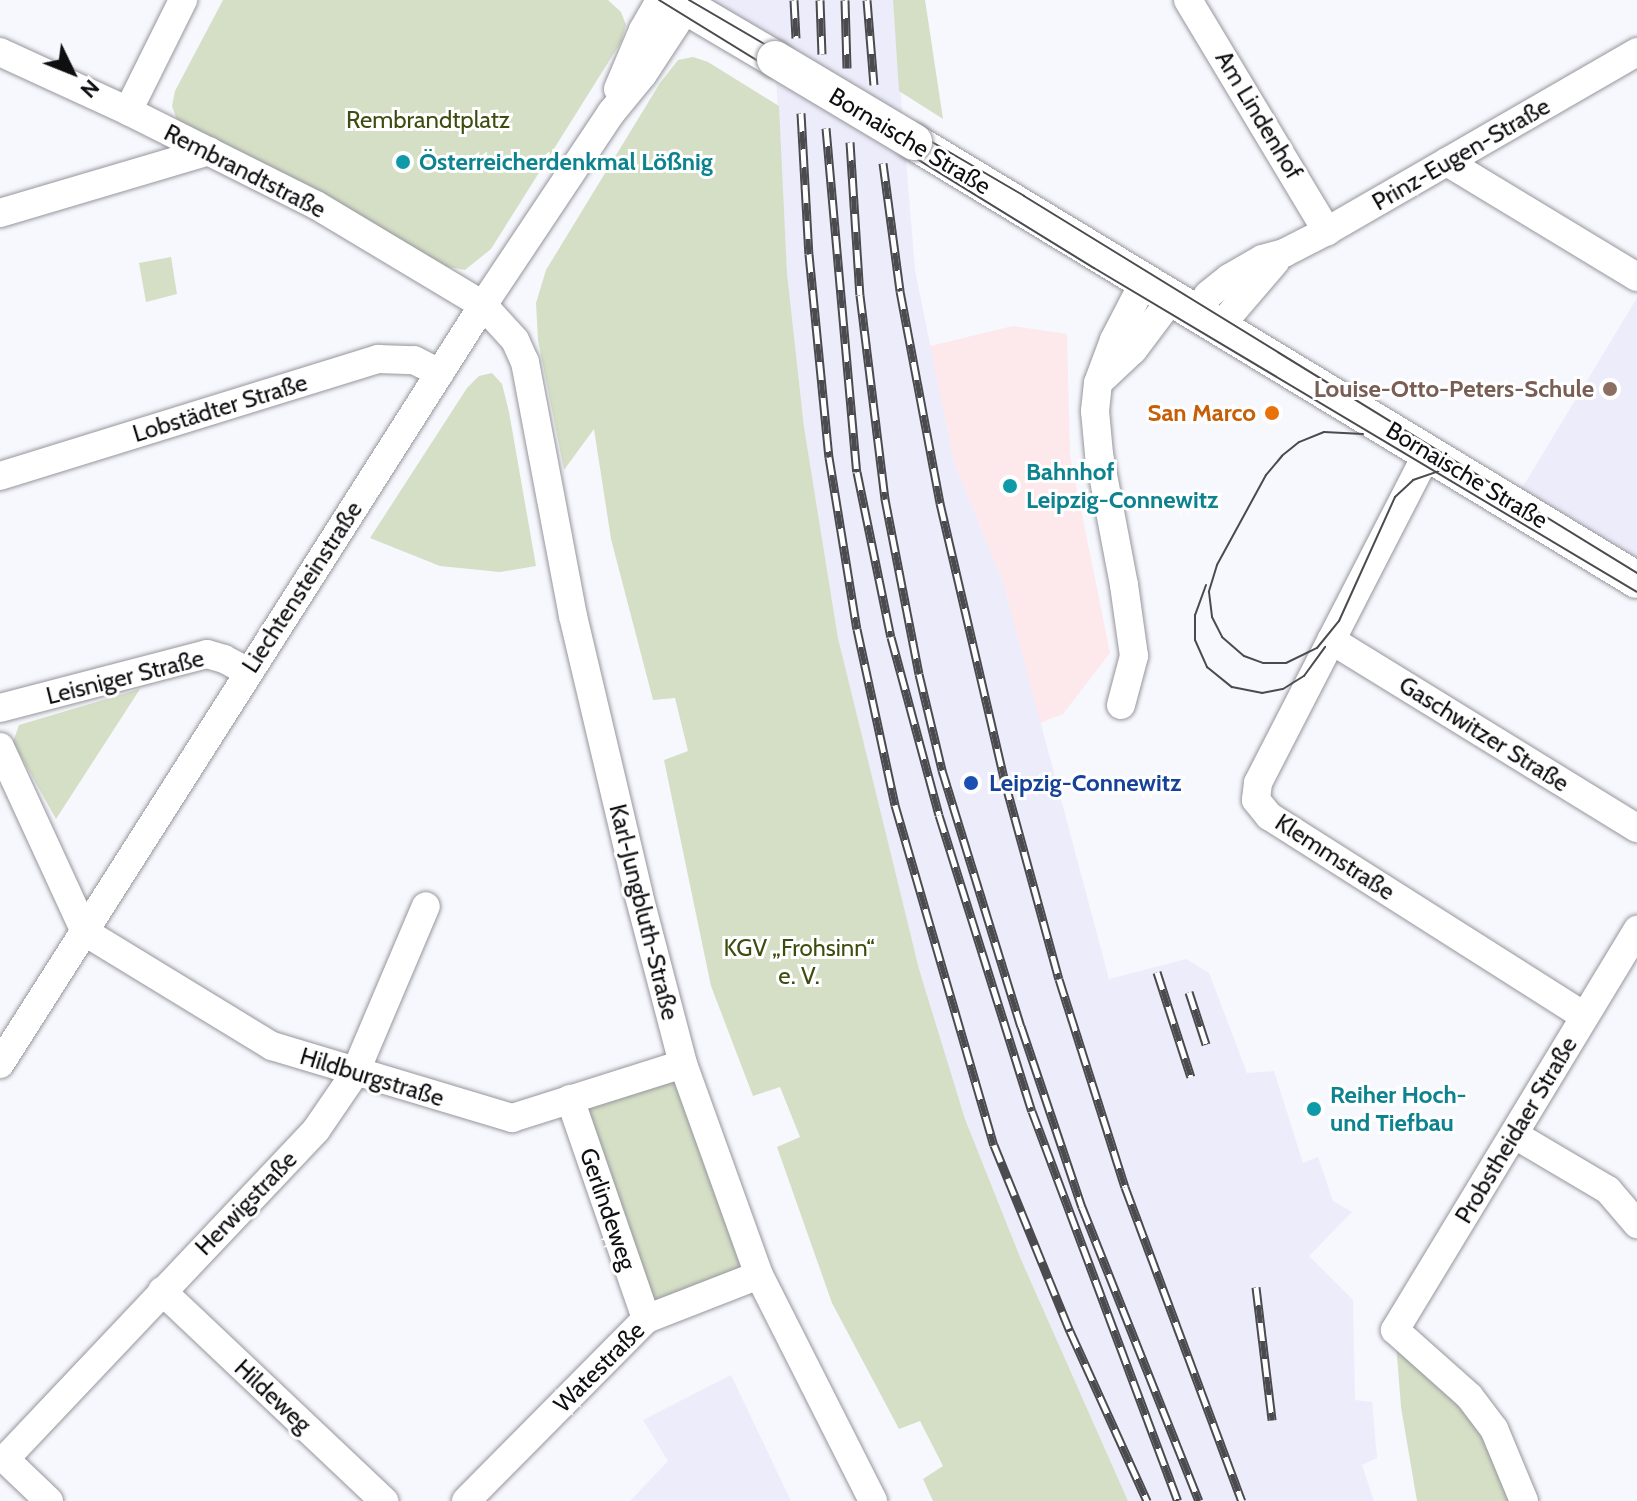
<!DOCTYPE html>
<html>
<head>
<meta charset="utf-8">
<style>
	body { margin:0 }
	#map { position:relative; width:1637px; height:1501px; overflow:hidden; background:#f7f7fe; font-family:Cabin,sans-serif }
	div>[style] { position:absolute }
	.commercial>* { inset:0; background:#fde8ec }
	.built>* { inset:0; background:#edecfa }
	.green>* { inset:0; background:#d5dfc6 }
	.roads { filter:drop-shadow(0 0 2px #96969c) drop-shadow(0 0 2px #96969c) }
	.minor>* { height:28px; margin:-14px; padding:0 14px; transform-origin:14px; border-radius:14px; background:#fff }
	.major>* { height:36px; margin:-18px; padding:0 18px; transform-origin:18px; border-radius:18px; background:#fff }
	.tram>* { height:2px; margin:-1px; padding:0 1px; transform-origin:1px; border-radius:1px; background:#4b4b4f }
	.rail>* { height:9px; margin-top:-4.5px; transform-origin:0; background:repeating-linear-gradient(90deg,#fff 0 18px,#4b4b4f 0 36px); box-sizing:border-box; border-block:2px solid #4b4b4f }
	.bridges { filter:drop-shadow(0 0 2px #96969c) drop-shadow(0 0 2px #96969c) }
	.major-bridge>* { height:36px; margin:-18px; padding:0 18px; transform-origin:18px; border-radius:18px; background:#fff }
	.dots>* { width:22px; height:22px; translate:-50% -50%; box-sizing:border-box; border:4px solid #fff; border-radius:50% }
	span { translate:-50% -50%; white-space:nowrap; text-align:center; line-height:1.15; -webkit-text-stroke:6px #fff; paint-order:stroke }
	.street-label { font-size:24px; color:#0f0f12 }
	.park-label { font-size:24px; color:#3c4e0f }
	.culture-label { font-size:24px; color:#0d838f; font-weight:700 }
	.left { translate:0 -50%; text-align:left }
	.education-label { font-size:24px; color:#785e54; font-weight:700 }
	.right { translate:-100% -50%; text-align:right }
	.food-label { font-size:24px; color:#c56008; font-weight:700 }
	.transit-label { font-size:24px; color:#164399; font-weight:700 }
	.north { position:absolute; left:32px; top:32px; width:80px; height:80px; -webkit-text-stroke:6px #fff; paint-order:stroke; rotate:133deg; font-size:22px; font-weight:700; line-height:32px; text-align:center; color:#0f0f12 }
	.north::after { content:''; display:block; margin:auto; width:28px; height:36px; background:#0f0f12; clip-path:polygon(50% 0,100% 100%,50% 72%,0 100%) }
</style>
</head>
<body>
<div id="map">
	<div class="commercial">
		<i style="clip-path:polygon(1013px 326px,1067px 334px,1070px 455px,1110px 653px,1063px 714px,1040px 723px,1003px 582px,954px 463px,930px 346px)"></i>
	</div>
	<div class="built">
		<i style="clip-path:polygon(675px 0,893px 0,915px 270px,954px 463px,1003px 582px,1109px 979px,1186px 959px,1209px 973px,1247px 1073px,1274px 1071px,1303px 1163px,1318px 1157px,1333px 1201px,1352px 1212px,1309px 1256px,1353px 1300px,1355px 1400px,1372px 1402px,1377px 1458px,1362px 1465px,1374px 1501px,1128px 1501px,1020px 1257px,965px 1119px,919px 969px,874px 789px,838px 638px,804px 427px,787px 273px,775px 59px)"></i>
		<i style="clip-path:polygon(1637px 298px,1637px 580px,1513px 503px)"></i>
		<i style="clip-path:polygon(731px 1375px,791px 1501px,630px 1501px,668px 1461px,643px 1420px)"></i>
	</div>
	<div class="green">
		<i style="clip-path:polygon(223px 0,608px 0,621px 12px,626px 25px,621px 42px,491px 249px,465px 270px,448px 267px,177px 120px,172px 106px,175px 91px)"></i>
		<i style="clip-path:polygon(893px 0,925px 0,943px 119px,899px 91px)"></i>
		<i style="clip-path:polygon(693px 57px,708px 62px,779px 106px,787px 273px,804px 427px,838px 638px,919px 969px,965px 1119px,1020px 1257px,1128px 1501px,933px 1501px,923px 1479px,943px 1466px,920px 1421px,899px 1429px,832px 1303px,777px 1147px,800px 1137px,780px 1087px,753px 1096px,711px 986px,664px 760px,688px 751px,675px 698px,653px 700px,611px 539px,594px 429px,564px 470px,538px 340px,536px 303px,546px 270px,660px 83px,678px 60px)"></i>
		<i style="clip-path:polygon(171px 257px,177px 294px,146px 302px,139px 263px)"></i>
		<i style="clip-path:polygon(492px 373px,502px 384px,509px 412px,536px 566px,500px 572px,440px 566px,370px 538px,467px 388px,479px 376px)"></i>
		<i style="clip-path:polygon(140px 689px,56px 819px,13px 742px,19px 725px)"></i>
		<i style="clip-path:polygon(683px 1064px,759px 1275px,646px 1319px,570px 1099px)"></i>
		<i style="clip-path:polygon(1395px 1330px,1469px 1396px,1524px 1501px,1417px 1501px,1401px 1407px)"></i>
	</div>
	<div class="roads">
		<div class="minor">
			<i style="left:1188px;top:0;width:270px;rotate:59deg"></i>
			<i style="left:0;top:52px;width:141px;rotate:24.7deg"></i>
			<i style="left:128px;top:111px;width:210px;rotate:26.6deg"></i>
			<i style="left:316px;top:205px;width:195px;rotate:30.9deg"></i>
			<i style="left:483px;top:305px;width:47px;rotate:47.6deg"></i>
			<i style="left:515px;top:340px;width:24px;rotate:66deg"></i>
			<i style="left:525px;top:362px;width:258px;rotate:79.3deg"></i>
			<i style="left:573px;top:616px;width:284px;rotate:76.7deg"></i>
			<i style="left:638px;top:892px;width:178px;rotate:75.3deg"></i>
			<i style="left:683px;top:1064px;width:224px;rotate:70.2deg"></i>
			<i style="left:759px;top:1275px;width:253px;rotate:63.2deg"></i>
			<i style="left:618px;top:89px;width:64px;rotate:-67deg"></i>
			<i style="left:643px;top:30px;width:34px;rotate:-60deg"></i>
			<i style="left:128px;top:111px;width:124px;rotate:-63.6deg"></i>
			<i style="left:1447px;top:162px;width:222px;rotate:31.2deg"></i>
			<i style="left:0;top:213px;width:218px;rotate:-16.5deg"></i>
			<i style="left:1197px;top:311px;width:19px;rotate:-55deg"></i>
			<i style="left:1208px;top:295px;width:27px;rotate:-39deg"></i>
			<i style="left:1229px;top:278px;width:38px;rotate:-30deg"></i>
			<i style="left:1262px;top:259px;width:23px;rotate:-15deg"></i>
			<i style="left:1284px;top:253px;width:48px;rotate:-27.1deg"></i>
			<i style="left:1327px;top:231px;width:358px;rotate:-30deg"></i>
			<i style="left:1221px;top:325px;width:83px;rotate:-49.4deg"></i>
			<i style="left:1102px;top:379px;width:42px;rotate:-43.1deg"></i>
			<i style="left:1133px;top:350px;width:66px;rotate:-53deg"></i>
			<i style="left:1428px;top:452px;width:372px;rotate:117.2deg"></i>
			<i style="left:1258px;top:783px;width:17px;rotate:97deg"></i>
			<i style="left:1256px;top:800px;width:21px;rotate:51deg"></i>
			<i style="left:1269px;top:816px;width:373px;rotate:32.4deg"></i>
			<i style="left:0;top:476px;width:396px;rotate:-17.2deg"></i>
			<i style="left:378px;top:359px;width:36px;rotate:2deg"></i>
			<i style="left:414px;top:360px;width:29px;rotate:27deg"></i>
			<i style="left:1331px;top:640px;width:359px;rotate:31.6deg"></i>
			<i style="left:1121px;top:705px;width:51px;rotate:-75.1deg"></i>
			<i style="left:1134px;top:656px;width:72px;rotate:-98deg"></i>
			<i style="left:1124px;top:585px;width:133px;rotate:-100.8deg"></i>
			<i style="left:1099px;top:454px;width:43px;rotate:-95.3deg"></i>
			<i style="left:1095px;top:411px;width:28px;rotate:-84deg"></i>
			<i style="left:1098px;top:383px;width:46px;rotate:-69.6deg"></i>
			<i style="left:1114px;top:340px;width:68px;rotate:-62.7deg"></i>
			<i style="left:0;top:708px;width:214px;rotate:-14.6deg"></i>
			<i style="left:207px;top:654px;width:18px;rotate:16deg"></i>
			<i style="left:224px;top:659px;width:27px;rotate:28deg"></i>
			<i style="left:0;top:747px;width:204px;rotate:65.3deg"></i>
			<i style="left:85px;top:932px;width:219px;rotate:31.4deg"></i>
			<i style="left:272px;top:1046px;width:251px;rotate:16.7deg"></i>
			<i style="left:512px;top:1118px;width:179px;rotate:-17.5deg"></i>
			<i style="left:0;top:1064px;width:900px;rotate:-57.53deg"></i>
			<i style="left:483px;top:305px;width:231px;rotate:-56.3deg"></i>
			<i style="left:611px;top:113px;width:50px;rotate:-50.6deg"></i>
			<i style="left:643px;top:74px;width:80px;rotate:-56.7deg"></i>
			<i style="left:570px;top:1099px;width:233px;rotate:70.9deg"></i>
			<i style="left:1515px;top:1135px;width:108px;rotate:30.6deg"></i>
			<i style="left:1608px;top:1190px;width:45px;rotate:49.5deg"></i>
			<i style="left:162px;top:1291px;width:306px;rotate:43.4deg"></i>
			<i style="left:49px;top:1501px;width:61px;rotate:-136.3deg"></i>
			<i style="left:5px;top:1459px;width:453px;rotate:-46.6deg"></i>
			<i style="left:316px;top:1130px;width:69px;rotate:-55.6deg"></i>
			<i style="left:355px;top:1073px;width:181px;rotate:-67deg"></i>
			<i style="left:466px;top:1501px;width:256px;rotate:-45.3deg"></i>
			<i style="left:646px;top:1319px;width:121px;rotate:-21.3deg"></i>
			<i style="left:1524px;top:1501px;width:78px;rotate:-112.6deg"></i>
			<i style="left:1494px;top:1429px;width:41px;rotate:-127.1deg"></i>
			<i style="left:1469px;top:1396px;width:99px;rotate:-138.3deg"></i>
			<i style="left:1395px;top:1330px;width:468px;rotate:-58.8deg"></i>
		</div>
		<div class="major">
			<i style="left:675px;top:0;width:116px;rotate:30.5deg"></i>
			<i style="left:914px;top:142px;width:845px;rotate:31.21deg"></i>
		</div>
	</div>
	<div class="tram">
		<i style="left:659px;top:0;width:511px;rotate:31.64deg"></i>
		<i style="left:1094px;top:268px;width:632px;rotate:30.82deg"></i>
		<i style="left:689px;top:0;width:388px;rotate:30.3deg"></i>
		<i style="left:1024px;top:196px;width:720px;rotate:31.59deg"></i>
		<i style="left:1363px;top:434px;width:39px;rotate:-177deg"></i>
		<i style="left:1324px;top:432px;width:27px;rotate:158deg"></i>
		<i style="left:1299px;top:442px;width:22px;rotate:141deg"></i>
		<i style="left:1282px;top:456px;width:25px;rotate:130deg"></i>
		<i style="left:1266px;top:475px;width:102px;rotate:118.6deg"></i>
		<i style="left:1217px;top:565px;width:28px;rotate:107deg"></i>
		<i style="left:1209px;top:592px;width:25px;rotate:83deg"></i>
		<i style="left:1212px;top:617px;width:22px;rotate:63deg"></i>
		<i style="left:1222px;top:637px;width:29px;rotate:41deg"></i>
		<i style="left:1244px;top:656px;width:20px;rotate:20deg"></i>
		<i style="left:1263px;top:663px;width:23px"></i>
		<i style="left:1286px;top:663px;width:34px;rotate:-26deg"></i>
		<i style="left:1317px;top:648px;width:35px;rotate:-51deg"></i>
		<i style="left:1339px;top:621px;width:136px;rotate:-65.7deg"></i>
		<i style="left:1395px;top:497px;width:25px;rotate:-43deg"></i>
		<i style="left:1413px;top:480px;width:28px;rotate:-19deg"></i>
		<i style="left:1206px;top:585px;width:32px;rotate:110deg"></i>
		<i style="left:1195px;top:615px;width:25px;rotate:90deg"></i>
		<i style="left:1195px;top:640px;width:30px;rotate:66deg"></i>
		<i style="left:1207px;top:667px;width:32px;rotate:39deg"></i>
		<i style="left:1232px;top:687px;width:31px;rotate:11deg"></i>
		<i style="left:1262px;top:693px;width:21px;rotate:-11deg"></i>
		<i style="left:1283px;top:689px;width:25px;rotate:-32deg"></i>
		<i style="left:1304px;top:676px;width:36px;rotate:-54deg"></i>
	</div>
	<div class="rail">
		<i style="left:794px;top:0;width:38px;rotate:87deg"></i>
		<i style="left:820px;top:0;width:54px;rotate:87.9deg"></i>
		<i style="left:845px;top:0;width:68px;rotate:88.3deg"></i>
		<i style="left:867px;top:0;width:85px;rotate:85.3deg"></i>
		<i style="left:801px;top:113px;width:141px;rotate:86.8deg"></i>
		<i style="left:809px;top:254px;width:204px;rotate:84.4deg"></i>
		<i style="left:829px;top:457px;width:174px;rotate:80.8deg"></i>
		<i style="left:857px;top:629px;width:180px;rotate:77.8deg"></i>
		<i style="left:895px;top:805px;width:354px;rotate:73.8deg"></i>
		<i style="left:994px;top:1145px;width:201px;rotate:67.8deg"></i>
		<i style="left:1070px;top:1331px;width:187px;rotate:65.6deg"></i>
		<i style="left:826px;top:128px;width:345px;rotate:84.9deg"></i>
		<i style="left:857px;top:472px;width:168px;rotate:78.4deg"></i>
		<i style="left:891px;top:637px;width:184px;rotate:74.9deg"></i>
		<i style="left:939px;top:815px;width:310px;rotate:72.6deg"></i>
		<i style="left:1032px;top:1111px;width:416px;rotate:69.5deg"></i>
		<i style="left:850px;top:142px;width:153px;rotate:86.3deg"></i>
		<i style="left:860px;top:295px;width:206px;rotate:83deg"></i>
		<i style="left:885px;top:499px;width:178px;rotate:79deg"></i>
		<i style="left:919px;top:674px;width:99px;rotate:76.5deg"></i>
		<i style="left:942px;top:770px;width:268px;rotate:72.9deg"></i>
		<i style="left:1021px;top:1026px;width:191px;rotate:71.4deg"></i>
		<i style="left:1082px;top:1207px;width:316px;rotate:68.3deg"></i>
		<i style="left:883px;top:163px;width:129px;rotate:82.4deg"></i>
		<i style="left:900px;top:291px;width:216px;rotate:79.3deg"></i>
		<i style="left:940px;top:503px;width:286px;rotate:76.9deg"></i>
		<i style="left:1005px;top:782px;width:204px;rotate:74.7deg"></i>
		<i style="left:1059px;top:979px;width:218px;rotate:72.4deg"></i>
		<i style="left:1125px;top:1187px;width:335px;rotate:69.6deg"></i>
		<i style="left:1157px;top:972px;width:110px;rotate:72.1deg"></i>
		<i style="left:1189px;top:992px;width:55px;rotate:71.9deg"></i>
		<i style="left:1256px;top:1287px;width:134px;rotate:83.1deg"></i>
	</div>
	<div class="bridges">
		<div class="major-bridge">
			<i style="left:775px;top:59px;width:162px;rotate:30.8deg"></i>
		</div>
	</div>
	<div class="dots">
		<i style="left:403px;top:162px;background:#0f9aa8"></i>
		<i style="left:1610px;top:389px;background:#8d6e63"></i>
		<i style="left:1272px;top:413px;background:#e8710a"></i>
		<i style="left:1010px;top:486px;background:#0f9aa8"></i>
		<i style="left:971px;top:783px;background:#1a4fb4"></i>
		<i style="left:1314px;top:1109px;background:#0f9aa8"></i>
	</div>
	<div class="street-label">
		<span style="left:1259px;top:115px;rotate:59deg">Am Lindenhof</span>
		<span style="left:910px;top:141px;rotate:31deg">Bornaische Straße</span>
		<span style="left:1461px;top:154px;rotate:-30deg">Prinz-Eugen-Straße</span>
		<span style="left:245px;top:171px;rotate:27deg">Rembrandtstraße</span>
		<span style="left:220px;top:408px;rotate:-17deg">Lobstädter Straße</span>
		<span style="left:1467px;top:475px;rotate:31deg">Bornaische Straße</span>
		<span style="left:302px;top:587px;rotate:-57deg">Liechtensteinstraße</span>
		<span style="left:125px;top:677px;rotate:-14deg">Leisniger Straße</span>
		<span style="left:1484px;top:734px;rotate:32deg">Gaschwitzer Straße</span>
		<span style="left:1335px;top:857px;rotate:33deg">Klemmstraße</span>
		<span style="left:644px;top:912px;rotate:76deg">Karl-Jungbluth-Straße</span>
		<span style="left:372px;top:1077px;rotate:17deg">Hildburgstraße</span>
		<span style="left:1516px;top:1130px;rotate:-59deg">Probstheidaer Straße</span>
		<span style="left:246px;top:1203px;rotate:-46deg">Herwigstraße</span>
		<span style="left:608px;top:1209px;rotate:71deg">Gerlindeweg</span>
		<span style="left:599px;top:1367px;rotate:-45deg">Watestraße</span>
		<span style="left:273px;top:1396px;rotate:43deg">Hildeweg</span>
	</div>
	<div class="park-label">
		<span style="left:428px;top:120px">Rembrandtplatz</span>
		<span style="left:799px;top:962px">KGV „Frohsinn“<br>e. V.</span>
	</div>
	<div class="culture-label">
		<span class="left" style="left:419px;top:162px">Österreicherdenkmal Lößnig</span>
		<span class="left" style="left:1026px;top:486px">Bahnhof<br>Leipzig-Connewitz</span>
		<span class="left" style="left:1330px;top:1109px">Reiher Hoch-<br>und Tiefbau</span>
	</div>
	<div class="education-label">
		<span class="right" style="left:1594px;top:389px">Louise-Otto-Peters-Schule</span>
	</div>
	<div class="food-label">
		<span class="right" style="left:1256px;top:413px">San Marco</span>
	</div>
	<div class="transit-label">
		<span class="left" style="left:989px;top:783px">Leipzig-Connewitz</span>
	</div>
	<div class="north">N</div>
</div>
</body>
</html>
